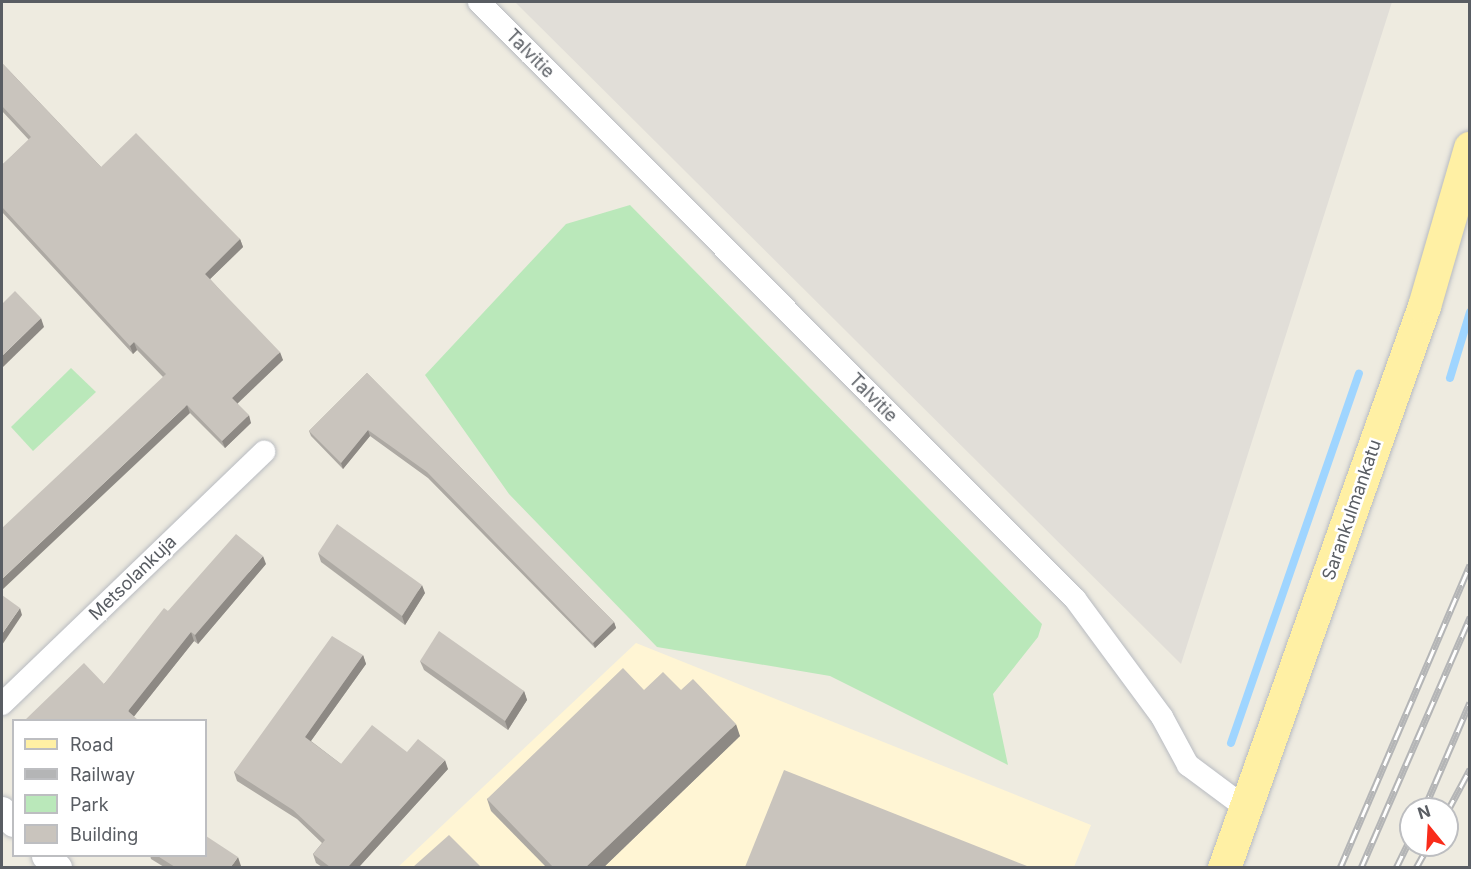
<!DOCTYPE html>
<html>
<head>
<meta charset="utf-8">
<style>
	body { margin:0 }
	#map { position:relative; width:1471px; height:869px; overflow:hidden; background:#eeebe0; font-family:Inter,sans-serif }
	div>[style] { position:absolute }
	.commercial>* { inset:0; background:#fff5d4 }
	.industrial>* { inset:0; background:#e1ded8 }
	.green>* { inset:0; background:#bae8ba }
	.stream>* { height:8px; margin:-4px; padding:0 4px; transform-origin:4px; border-radius:4px; background:#9fd5ff }
	.roads { filter:drop-shadow(0 0 2px #b8bbc1) drop-shadow(0 0 2px #b8bbc1) }
	.minor>* { height:22px; margin:-11px; padding:0 11px; transform-origin:11px; border-radius:11px; background:#fff }
	.tertiary>* { height:28px; margin:-14px; padding:0 14px; transform-origin:14px; border-radius:14px; background:#fff }
	.primary>* { height:33px; margin:-16.5px; padding:0 16.5px; transform-origin:16.5px; border-radius:16.5px; background:#fff0a4 }
	.rail>* { height:7px; margin-top:-3.5px; transform-origin:0; background:repeating-linear-gradient(90deg,#fff 0 14px,#b4b5b6 0 28px); box-sizing:border-box; border-block:2px solid #b4b5b6 }
	.wall>* { inset:0; background:#ada9a3 }
	.shaded-wall>* { inset:0; background:#8d8984 }
	.building>* { inset:0; background:#c9c4bd }
	span { translate:-50% -50%; white-space:nowrap; text-align:center; line-height:1.15; -webkit-text-stroke:5px #fff; paint-order:stroke }
	.street-label { font-size:18px; color:#595d63 }
	.frame { position:absolute; inset:0; border:3px solid #595d63; pointer-events:none }
	.legend { position:absolute; left:12px; top:719px; width:195px; height:138px; box-sizing:border-box; background:#fff; border:2px solid #bdbec1; margin:0; padding:8px 10px; list-style:none; font-size:18px; color:#595d63 }
	.legend li { display:flex; align-items:center; gap:12px; height:30px }
	.legend b { width:30px; border:2px solid #bdbec1 }
	.north { position:absolute; left:1399px; top:797px; width:60px; height:60px; box-sizing:border-box; background:#fff; border:2px solid #bdbec1; border-radius:50%; rotate:342deg; font-size:16px; font-weight:700; line-height:24px; text-align:center; color:#595d63 }
	.north::after { content:''; display:block; margin:auto; width:21px; height:27px; background:#f92c1b; clip-path:polygon(50% 0,100% 100%,50% 72%,0 100%) }
</style>
</head>
<body>
<div id="map">
	<div class="commercial">
		<i style="clip-path:polygon(636px 643px,1091px 825px,1074px 867px,397px 868px)"></i>
	</div>
	<div class="industrial">
		<i style="clip-path:polygon(515px 2px,1392px 2px,1181px 664px)"></i>
	</div>
	<div class="green">
		<i style="clip-path:polygon(630px 205px,1042px 624px,1038px 637px,993px 694px,1008px 765px,830px 676px,657px 647px,509px 494px,425px 375px,566px 224px)"></i>
		<i style="clip-path:polygon(71px 368px,96px 392px,33px 451px,11px 427px)"></i>
	</div>
	<div class="stream">
		<i style="left:1450px;top:378px;width:69px;rotate:-73.1deg"></i>
		<i style="left:1231px;top:743px;width:391px;rotate:-70.9deg"></i>
	</div>
	<div class="roads">
		<div class="minor">
			<i style="left:479px;top:2px;width:844px;rotate:45.05deg"></i>
			<i style="left:1075px;top:599px;width:147px;rotate:53.6deg"></i>
			<i style="left:1162px;top:717px;width:55px;rotate:61.6deg"></i>
			<i style="left:1188px;top:765px;width:74px;rotate:36.7deg"></i>
			<i style="left:2px;top:704px;width:364px;rotate:-43.9deg"></i>
		</div>
		<div class="tertiary">
			<i style="left:2px;top:811px;width:17px;rotate:45deg"></i>
			<i style="left:46px;top:856px;width:17px;rotate:45deg"></i>
		</div>
		<div class="primary">
			<i style="left:1224px;top:868px;width:597px;rotate:-70.41deg"></i>
			<i style="left:1424px;top:306px;width:165px;rotate:-73.8deg"></i>
		</div>
	</div>
	<div class="rail">
		<i style="left:1424px;top:809px;width:116px;rotate:-66.7deg"></i>
		<i style="left:1447px;top:812px;width:49px;rotate:-61.9deg"></i>
		<i style="left:1340px;top:868px;width:330px;rotate:-66.8deg"></i>
		<i style="left:1361px;top:868px;width:274px;rotate:-66.5deg"></i>
		<i style="left:1396px;top:868px;width:34px;rotate:-64deg"></i>
		<i style="left:1416px;top:868px;width:26px;rotate:-61deg"></i>
	</div>
	<div class="wall">
		<i style="clip-path:polygon(2px 63px,101px 167px,240px 239px,243px 247px,210px 279px,283px 360px,237px 403px,251px 423px,225px 448px,190px 413px,163px 377px,137px 350px,133px 354px,2px 212px,2px 165px,29px 140px,2px 111px)"></i>
		<i style="clip-path:polygon(367px 373px,614px 622px,616px 628px,595px 648px,428px 478px,370px 436px,343px 469px,311px 436px,309px 431px)"></i>
		<i style="clip-path:polygon(318px 553px,425px 593px,405px 625px,321px 562px)"></i>
		<i style="clip-path:polygon(266px 564px,198px 644px,194px 641px,134px 716px,104px 684px,168px 611px)"></i>
		<i style="clip-path:polygon(363px 655px,366px 664px,311px 741px,341px 764px,407px 752px,448px 769px,359px 867px,322px 867px,316px 863px,313px 854px,322px 843px,297px 819px,237px 781px,234px 772px)"></i>
		<i style="clip-path:polygon(420px 661px,524px 691px,527px 700px,508px 730px,424px 670px)"></i>
		<i style="clip-path:polygon(644px 690px,681px 690px,740px 736px,604px 867px,546px 867px,491px 811px,487px 799px)"></i>
		<i style="clip-path:polygon(150px 855px,206px 855px,241px 866px,240px 867px,164px 867px,151px 859px)"></i>
	</div>
	<div class="shaded-wall">
		<i style="clip-path:polygon(240px 239px,243px 247px,207px 282px,205px 274px)"></i>
		<i style="clip-path:polygon(41px 318px,44px 327px,2px 368px,2px 356px)"></i>
		<i style="clip-path:polygon(134px 342px,137px 350px,133px 354px,130px 346px)"></i>
		<i style="clip-path:polygon(280px 352px,283px 360px,235px 406px,232px 398px)"></i>
		<i style="clip-path:polygon(187px 405px,190px 413px,2px 590px,2px 579px)"></i>
		<i style="clip-path:polygon(249px 415px,251px 423px,225px 448px,222px 441px)"></i>
		<i style="clip-path:polygon(368px 430px,370px 436px,343px 469px,341px 463px)"></i>
		<i style="clip-path:polygon(263px 556px,266px 564px,198px 644px,195px 635px)"></i>
		<i style="clip-path:polygon(422px 585px,425px 593px,405px 625px,402px 616px)"></i>
		<i style="clip-path:polygon(20px 608px,22px 615px,2px 645px,2px 634px)"></i>
		<i style="clip-path:polygon(614px 622px,616px 628px,595px 648px,593px 643px)"></i>
		<i style="clip-path:polygon(191px 632px,194px 641px,132px 719px,128px 711px)"></i>
		<i style="clip-path:polygon(363px 655px,366px 664px,308px 745px,305px 737px)"></i>
		<i style="clip-path:polygon(524px 691px,527px 700px,508px 730px,505px 721px)"></i>
		<i style="clip-path:polygon(736px 724px,740px 736px,604px 867px,586px 867px)"></i>
		<i style="clip-path:polygon(445px 760px,448px 769px,359px 867px,348px 867px)"></i>
		<i style="clip-path:polygon(238px 857px,241px 866px,240px 867px,231px 867px)"></i>
	</div>
	<div class="building">
		<i style="clip-path:polygon(2px 63px,101px 167px,136px 133px,240px 239px,205px 274px,280px 352px,232px 398px,249px 415px,222px 441px,187px 405px,2px 579px,2px 528px,166px 374px,134px 342px,130px 346px,2px 207px,2px 165px,31px 137px,2px 106px)"></i>
		<i style="clip-path:polygon(15px 291px,41px 318px,2px 356px,2px 304px)"></i>
		<i style="clip-path:polygon(367px 373px,614px 622px,593px 643px,427px 472px,368px 430px,341px 463px,309px 431px)"></i>
		<i style="clip-path:polygon(337px 524px,422px 585px,402px 616px,318px 553px)"></i>
		<i style="clip-path:polygon(236px 534px,263px 556px,195px 635px,191px 632px,128px 711px,138px 720px,25px 720px,84px 663px,104px 684px,164px 608px,168px 611px)"></i>
		<i style="clip-path:polygon(2px 595px,20px 608px,2px 634px)"></i>
		<i style="clip-path:polygon(439px 631px,524px 691px,505px 721px,420px 661px)"></i>
		<i style="clip-path:polygon(332px 636px,363px 655px,305px 737px,341px 764px,372px 725px,407px 752px,418px 739px,445px 760px,348px 867px,330px 867px,313px 854px,325px 840px,293px 810px,234px 772px)"></i>
		<i style="clip-path:polygon(623px 668px,644px 690px,663px 672px,681px 690px,693px 679px,736px 724px,586px 867px,553px 867px,487px 799px)"></i>
		<i style="clip-path:polygon(784px 770px,1027px 866px,1027px 867px,745px 867px)"></i>
		<i style="clip-path:polygon(449px 835px,481px 867px,413px 867px)"></i>
		<i style="clip-path:polygon(206px 836px,238px 857px,231px 867px,175px 867px,156px 855px,206px 855px)"></i>
	</div>
	<div class="street-label">
		<span style="left:530px;top:54px;rotate:45deg">Talvitie</span>
		<span style="left:873px;top:398px;rotate:45deg">Talvitie</span>
		<span style="left:1352px;top:510px;rotate:-71deg">Sarankulmankatu</span>
		<span style="left:133px;top:578px;rotate:-44deg">Metsolankuja</span>
	</div>
	<div class="frame"></div>
	<ul class="legend">
	<li><b style="height:8px;background:#fff0a4"></b>Road</li>
	<li><b style="height:8px;background:#b4b5b6"></b>Railway</li>
	<li><b style="height:16px;background:#bae8ba"></b>Park</li>
	<li><b style="height:16px;background:#c9c4bd"></b>Building</li>
	</ul>
	<div class="north">N</div>
</div>
</body>
</html>
